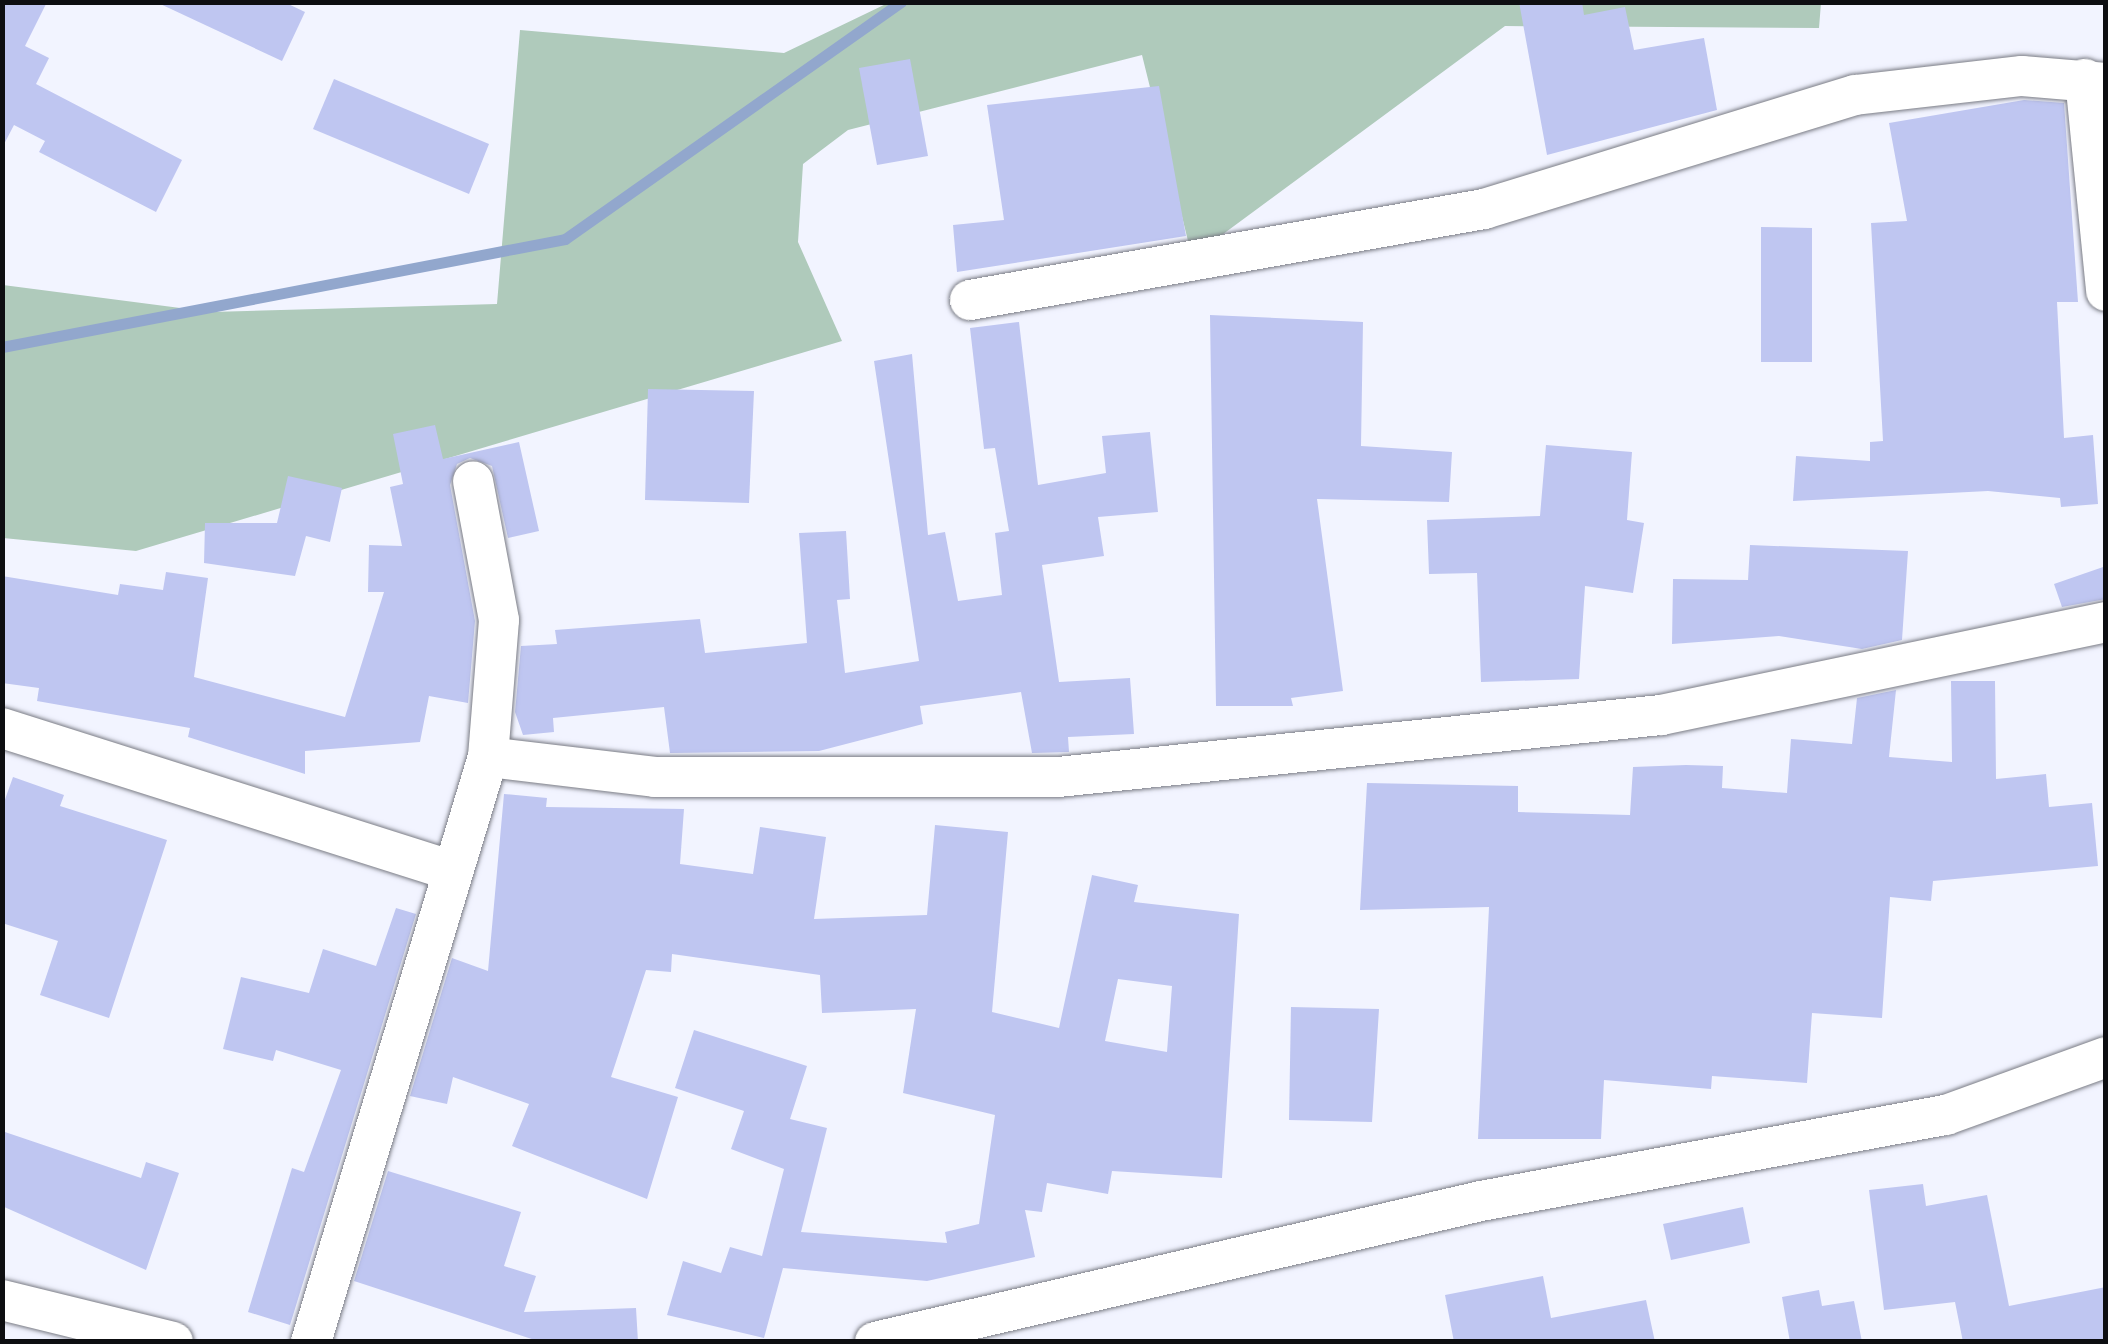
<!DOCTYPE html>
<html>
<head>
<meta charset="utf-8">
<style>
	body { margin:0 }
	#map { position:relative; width:2108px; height:1344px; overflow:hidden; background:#f2f4ff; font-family:Barlow,sans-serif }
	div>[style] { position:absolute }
	.green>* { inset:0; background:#afcabb }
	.stream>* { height:11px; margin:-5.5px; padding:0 5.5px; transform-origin:5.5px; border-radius:5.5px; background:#92a7cd }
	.building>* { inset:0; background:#bfc6f1 }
	.roads { filter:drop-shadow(0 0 2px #7a7c85) drop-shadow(0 0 2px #7a7c85) }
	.minor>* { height:40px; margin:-20px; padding:0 20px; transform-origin:20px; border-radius:20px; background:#fff }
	span { translate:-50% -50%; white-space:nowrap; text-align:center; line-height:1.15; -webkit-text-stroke:10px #fff; paint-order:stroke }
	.frame { position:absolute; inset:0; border:5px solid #0d0e11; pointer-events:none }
</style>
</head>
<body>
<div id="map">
	<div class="green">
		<i style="clip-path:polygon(888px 3px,1821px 3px,1819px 28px,1505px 26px,1192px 257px,1142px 55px,848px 130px,803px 164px,798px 242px,842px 341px,136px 551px,3px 538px,3px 285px,211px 312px,497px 304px,520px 30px,784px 53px)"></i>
	</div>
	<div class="stream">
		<i style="left:2px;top:347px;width:573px;rotate:-10.86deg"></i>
		<i style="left:565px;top:239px;width:411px;rotate:-35.2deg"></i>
	</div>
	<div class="building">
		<i style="clip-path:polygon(2px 2px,47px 2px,25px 46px,49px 58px,36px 84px,182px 160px,156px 212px,39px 152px,45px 141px,14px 125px,2px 148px)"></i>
		<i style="clip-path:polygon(156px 2px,284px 2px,305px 12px,282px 61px)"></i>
		<i style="clip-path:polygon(1519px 2px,1582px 2px,1584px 15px,1625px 7px,1634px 50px,1704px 38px,1717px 110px,1547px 155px)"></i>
		<i style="clip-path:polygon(910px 59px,928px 156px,877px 165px,859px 68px)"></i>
		<i style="clip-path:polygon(334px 79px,489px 144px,469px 194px,313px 129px)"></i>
		<i style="clip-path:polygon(1159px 86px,1186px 236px,957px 272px,953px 225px,1004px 220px,987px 105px)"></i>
		<i style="clip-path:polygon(2024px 100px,2064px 103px,2078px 302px,2057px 302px,2064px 438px,2093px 435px,2098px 504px,2061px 507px,2060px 498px,1988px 491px,1793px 501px,1796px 456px,1870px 461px,1870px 442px,1883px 441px,1871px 223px,1907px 221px,1889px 123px)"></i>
		<i style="clip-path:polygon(1761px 227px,1812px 228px,1812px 362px,1761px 362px)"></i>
		<i style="clip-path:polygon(1210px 315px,1363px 322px,1361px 446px,1452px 452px,1449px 502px,1317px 499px,1343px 691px,1291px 698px,1293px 706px,1216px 706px)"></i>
		<i style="clip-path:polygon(1019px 322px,1038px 485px,1106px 473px,1102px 436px,1150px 432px,1158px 512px,1098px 517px,1104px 556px,1042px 565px,1059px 682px,1130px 678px,1134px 734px,1068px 737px,1069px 752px,1032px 753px,1021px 692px,920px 706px,923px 724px,819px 751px,670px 753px,664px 707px,553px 718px,554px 732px,523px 735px,515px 712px,521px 646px,557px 644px,555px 630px,700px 619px,705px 653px,807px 643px,799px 533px,846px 531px,850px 599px,837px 600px,845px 673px,919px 661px,874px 361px,912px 354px,928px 535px,945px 532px,958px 601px,1002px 595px,995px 533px,1009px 531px,995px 448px,984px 449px,970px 328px)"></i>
		<i style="clip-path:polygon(648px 389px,754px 391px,749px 503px,645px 500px)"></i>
		<i style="clip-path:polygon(435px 425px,443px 459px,519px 442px,539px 531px,508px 538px,492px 466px,470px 458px,457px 464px,450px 485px,475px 621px,468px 703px,429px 696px,420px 742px,305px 751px,305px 774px,188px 737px,190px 728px,37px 701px,39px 688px,2px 683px,2px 576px,118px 595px,120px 584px,163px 590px,166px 572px,208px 578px,194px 677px,345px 717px,384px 592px,368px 592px,369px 545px,402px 546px,390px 487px,403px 484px,393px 434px)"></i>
		<i style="clip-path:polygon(1546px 445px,1632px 452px,1627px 520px,1644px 523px,1633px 593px,1585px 586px,1579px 679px,1481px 682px,1477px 573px,1429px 574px,1427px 520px,1540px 516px)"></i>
		<i style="clip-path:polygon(288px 476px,342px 488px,330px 542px,306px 536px,295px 576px,204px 563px,205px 523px,277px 523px)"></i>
		<i style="clip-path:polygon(1750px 545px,1908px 551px,1902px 640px,1862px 649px,1779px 636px,1672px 644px,1673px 579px,1748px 580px)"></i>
		<i style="clip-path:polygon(2106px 566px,2106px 599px,2062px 607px,2054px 584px)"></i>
		<i style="clip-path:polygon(1951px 681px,1995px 681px,1996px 779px,2046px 774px,2049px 807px,2092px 803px,2098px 866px,1933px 881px,1931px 901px,1890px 897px,1882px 1018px,1812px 1013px,1807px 1083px,1712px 1076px,1711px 1089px,1604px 1080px,1601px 1139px,1478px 1139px,1489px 907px,1360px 910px,1367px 783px,1518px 786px,1518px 812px,1630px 815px,1633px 767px,1686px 765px,1723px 766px,1722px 788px,1787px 793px,1791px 739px,1852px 744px,1857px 698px,1896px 690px,1889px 757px,1952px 762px)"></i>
		<i style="clip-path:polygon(13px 777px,64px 795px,60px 806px,167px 840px,109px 1018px,40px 995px,58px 941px,2px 923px,2px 808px)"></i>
		<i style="clip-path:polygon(evenodd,504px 794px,547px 798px,546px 807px,684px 809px,680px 864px,753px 874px,760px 827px,826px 837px,814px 919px,927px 915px,935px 825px,1008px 832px,992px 1012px,1059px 1028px,1092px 875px,1138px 885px,1134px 902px,1239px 914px,1222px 1178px,1112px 1171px,1108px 1194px,1047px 1183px,1042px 1212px,1025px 1210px,1035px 1257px,927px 1281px,783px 1268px,764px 1338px,667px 1315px,683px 1261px,721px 1273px,730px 1247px,762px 1256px,784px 1169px,731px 1149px,744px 1111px,675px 1088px,694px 1030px,807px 1066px,790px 1119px,827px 1128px,801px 1232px,947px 1243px,945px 1232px,979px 1224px,995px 1115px,903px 1093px,916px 1009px,822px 1013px,820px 975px,672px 954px,671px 972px,646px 970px,611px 1077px,678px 1097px,647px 1199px,512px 1146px,529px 1104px,453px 1077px,447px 1104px,410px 1096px,452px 958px,488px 971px,504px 794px,1118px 979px,1172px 986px,1167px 1052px,1105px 1041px,1118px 979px)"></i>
		<i style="clip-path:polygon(396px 908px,416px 914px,290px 1325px,248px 1312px,292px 1168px,304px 1172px,341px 1070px,276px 1050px,273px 1061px,223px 1049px,241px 977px,309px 993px,323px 949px,376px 966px)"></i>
		<i style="clip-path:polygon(1291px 1007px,1379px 1009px,1372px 1122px,1289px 1120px)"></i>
		<i style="clip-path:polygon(2px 1131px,141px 1178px,146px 1162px,179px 1173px,146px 1270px,2px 1206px)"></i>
		<i style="clip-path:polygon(388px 1171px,521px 1212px,504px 1266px,536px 1276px,524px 1312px,636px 1308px,638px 1342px,541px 1342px,354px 1281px)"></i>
		<i style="clip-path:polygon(1923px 1184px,1926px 1206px,1987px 1195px,2009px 1306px,2106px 1287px,2106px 1342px,1963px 1342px,1955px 1302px,1884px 1310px,1869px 1190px)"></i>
		<i style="clip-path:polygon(1743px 1207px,1750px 1243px,1671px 1260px,1663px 1224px)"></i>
		<i style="clip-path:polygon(1543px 1276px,1551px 1318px,1646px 1300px,1655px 1342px,1454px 1342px,1445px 1295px)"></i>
		<i style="clip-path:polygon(1819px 1290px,1822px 1306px,1854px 1301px,1862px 1342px,1790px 1342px,1782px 1297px)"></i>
	</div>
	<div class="roads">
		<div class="minor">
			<i style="left:2085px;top:79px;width:213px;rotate:84.3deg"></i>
			<i style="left:970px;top:300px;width:522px;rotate:-10.04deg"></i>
			<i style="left:1484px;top:209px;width:388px;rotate:-17.1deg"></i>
			<i style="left:1855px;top:95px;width:168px;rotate:-6.5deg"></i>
			<i style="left:2022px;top:76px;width:84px;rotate:4.8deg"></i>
			<i style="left:2px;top:728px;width:472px;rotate:17.6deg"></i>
			<i style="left:488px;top:757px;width:168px;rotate:6.8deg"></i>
			<i style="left:655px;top:777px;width:403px"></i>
			<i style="left:1058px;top:777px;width:606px;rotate:-5.87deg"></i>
			<i style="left:1661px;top:715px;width:455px;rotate:-11.8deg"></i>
			<i style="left:2px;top:1300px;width:176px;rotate:13.8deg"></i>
			<i style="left:311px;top:1342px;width:611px;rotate:-73.17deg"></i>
			<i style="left:488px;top:757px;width:137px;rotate:-85.4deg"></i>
			<i style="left:499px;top:620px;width:141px;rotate:-100.6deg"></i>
			<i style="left:875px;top:1342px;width:622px;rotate:-13.1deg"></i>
			<i style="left:1481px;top:1201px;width:473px;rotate:-10.5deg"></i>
			<i style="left:1946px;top:1115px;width:170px;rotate:-19.9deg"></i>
		</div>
	</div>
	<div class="frame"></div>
</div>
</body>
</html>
